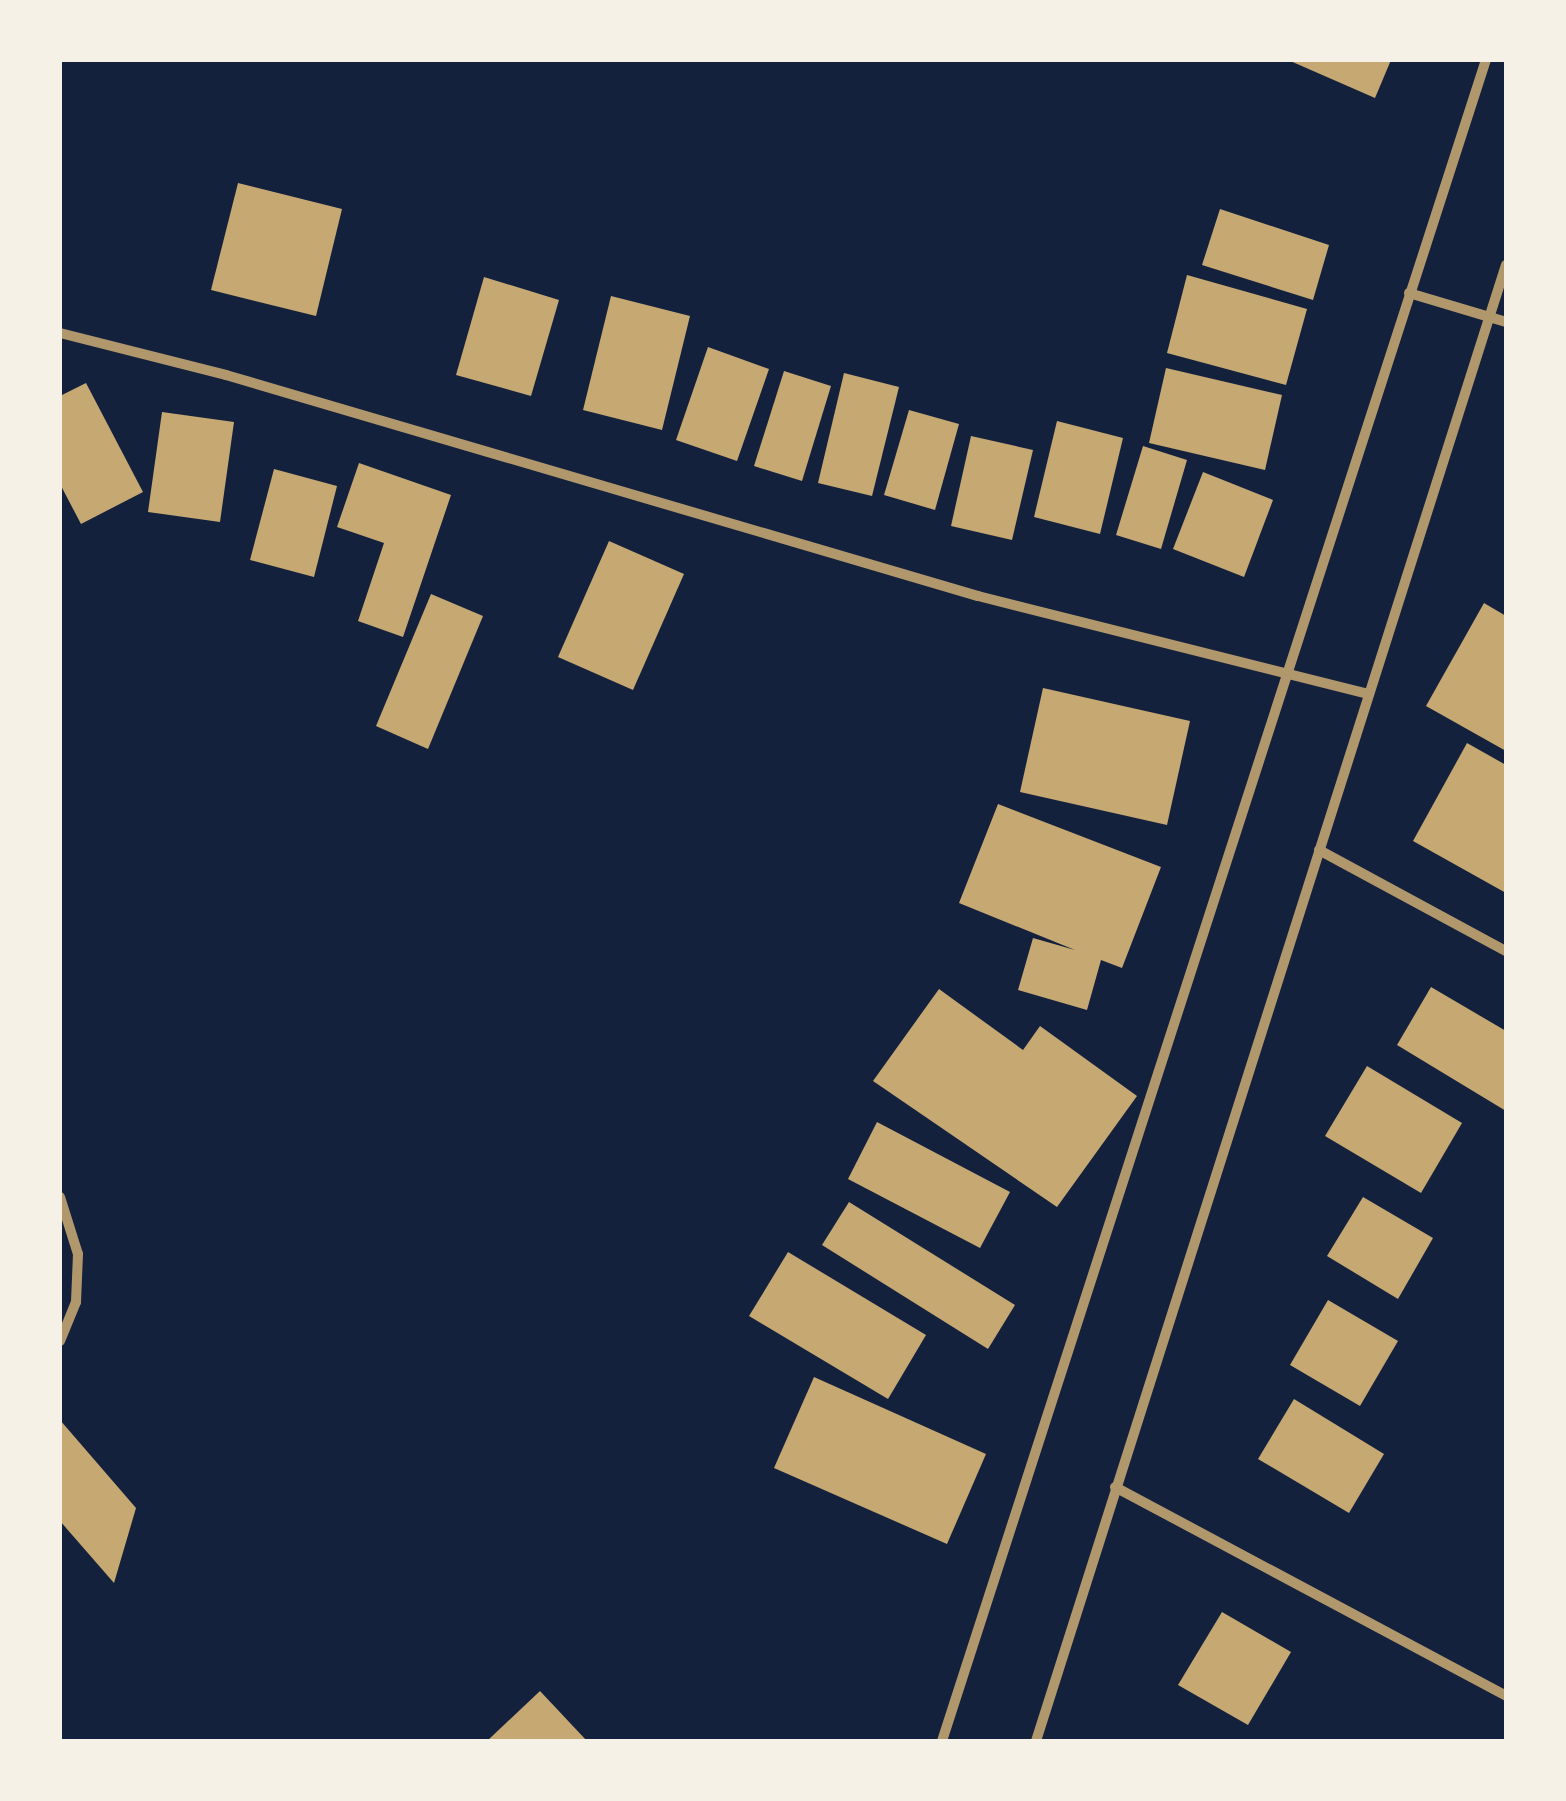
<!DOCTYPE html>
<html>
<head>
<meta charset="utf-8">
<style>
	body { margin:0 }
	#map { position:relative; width:1566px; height:1801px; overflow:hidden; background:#14213d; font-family:Helvetica,sans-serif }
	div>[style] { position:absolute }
	.building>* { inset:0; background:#c6a872 }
	.minor>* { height:10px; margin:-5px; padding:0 5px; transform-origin:5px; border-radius:5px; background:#b1986c }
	span { translate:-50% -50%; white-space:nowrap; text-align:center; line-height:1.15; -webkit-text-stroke:8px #f6f1e7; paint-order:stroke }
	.frame { position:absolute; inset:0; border:62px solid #f6f1e7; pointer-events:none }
</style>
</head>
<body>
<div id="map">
	<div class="building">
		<i style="clip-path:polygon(1288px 60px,1391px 60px,1375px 98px)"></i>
		<i style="clip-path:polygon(238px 183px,342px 209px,316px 316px,211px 290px)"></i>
		<i style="clip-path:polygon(1220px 209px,1329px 245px,1313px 300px,1202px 265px)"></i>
		<i style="clip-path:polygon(1187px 275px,1307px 309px,1286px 385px,1167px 353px)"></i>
		<i style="clip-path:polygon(484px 277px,559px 300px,531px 396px,456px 375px)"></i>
		<i style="clip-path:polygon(611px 296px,690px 316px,662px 430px,583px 410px)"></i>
		<i style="clip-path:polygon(708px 347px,769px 369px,737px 461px,676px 440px)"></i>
		<i style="clip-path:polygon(1166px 368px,1282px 395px,1265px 470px,1149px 443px)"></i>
		<i style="clip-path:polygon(784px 371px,831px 386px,802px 481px,754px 466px)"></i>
		<i style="clip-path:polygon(844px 373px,899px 387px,872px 496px,818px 483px)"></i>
		<i style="clip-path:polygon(86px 383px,143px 492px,81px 524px,60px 484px,60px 396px)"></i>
		<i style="clip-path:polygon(909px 410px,959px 424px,935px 510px,884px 495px)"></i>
		<i style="clip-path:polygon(162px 412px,234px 422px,220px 522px,148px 512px)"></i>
		<i style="clip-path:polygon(1057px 421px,1123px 438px,1100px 534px,1034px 517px)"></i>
		<i style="clip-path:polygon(971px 436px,1033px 450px,1012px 540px,951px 526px)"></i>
		<i style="clip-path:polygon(1143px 446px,1187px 460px,1161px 549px,1116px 535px)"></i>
		<i style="clip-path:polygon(359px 463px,451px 495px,403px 637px,358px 621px,384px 543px,337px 527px)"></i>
		<i style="clip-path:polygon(274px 469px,337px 486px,314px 577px,250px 560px)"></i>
		<i style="clip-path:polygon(1203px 472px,1273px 500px,1244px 577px,1173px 549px)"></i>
		<i style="clip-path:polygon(609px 541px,684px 574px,633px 690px,558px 657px)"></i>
		<i style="clip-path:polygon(431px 594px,483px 616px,428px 749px,376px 726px)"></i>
		<i style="clip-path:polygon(1484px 603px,1506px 616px,1506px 751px,1426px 706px)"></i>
		<i style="clip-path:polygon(1043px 688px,1190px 721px,1167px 825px,1020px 792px)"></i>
		<i style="clip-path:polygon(1467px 743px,1506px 765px,1506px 893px,1413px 841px)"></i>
		<i style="clip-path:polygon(998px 804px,1161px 867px,1122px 968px,1101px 960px,1087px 1010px,1018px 990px,1033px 938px,1075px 950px,959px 903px)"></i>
		<i style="clip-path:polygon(1431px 987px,1506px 1031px,1506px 1111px,1397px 1045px)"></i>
		<i style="clip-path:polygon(939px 989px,1023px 1050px,1040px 1026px,1137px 1096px,1057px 1207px,873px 1081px)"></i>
		<i style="clip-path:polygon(1367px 1066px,1462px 1123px,1421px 1193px,1325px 1136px)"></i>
		<i style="clip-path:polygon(877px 1122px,1010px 1192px,980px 1248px,848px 1179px)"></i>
		<i style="clip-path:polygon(1363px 1197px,1433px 1238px,1398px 1299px,1327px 1256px)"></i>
		<i style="clip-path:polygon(849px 1202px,1015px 1305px,988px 1349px,822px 1245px)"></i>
		<i style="clip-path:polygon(788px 1252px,926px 1335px,888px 1399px,749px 1316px)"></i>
		<i style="clip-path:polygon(1328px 1300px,1398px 1341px,1360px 1406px,1290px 1365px)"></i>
		<i style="clip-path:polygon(814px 1377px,986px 1454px,947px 1544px,774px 1468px)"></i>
		<i style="clip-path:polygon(1294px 1399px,1384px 1454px,1349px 1513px,1258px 1459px)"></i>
		<i style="clip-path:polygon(60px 1420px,136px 1508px,114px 1583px,60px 1521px)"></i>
		<i style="clip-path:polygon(1222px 1612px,1291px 1652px,1248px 1725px,1178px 1685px)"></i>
		<i style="clip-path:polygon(540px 1691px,587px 1741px,487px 1741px)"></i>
	</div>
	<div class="minor">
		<i style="left:1409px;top:293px;width:101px;rotate:16.6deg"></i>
		<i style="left:60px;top:333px;width:171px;rotate:14.2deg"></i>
		<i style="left:226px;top:375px;width:784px;rotate:16.38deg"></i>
		<i style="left:978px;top:596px;width:403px;rotate:14.1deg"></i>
		<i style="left:1319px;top:850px;width:213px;rotate:28.4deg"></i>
		<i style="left:60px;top:1197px;width:60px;rotate:72.5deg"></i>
		<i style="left:78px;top:1254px;width:48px;rotate:92.4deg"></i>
		<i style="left:76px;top:1302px;width:42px;rotate:112.3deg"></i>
		<i style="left:1115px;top:1487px;width:443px;rotate:28.1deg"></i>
		<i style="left:942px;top:1741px;width:1767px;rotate:-72.07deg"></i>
		<i style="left:1036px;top:1741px;width:1549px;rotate:-72.34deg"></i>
	</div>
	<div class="frame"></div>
</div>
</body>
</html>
